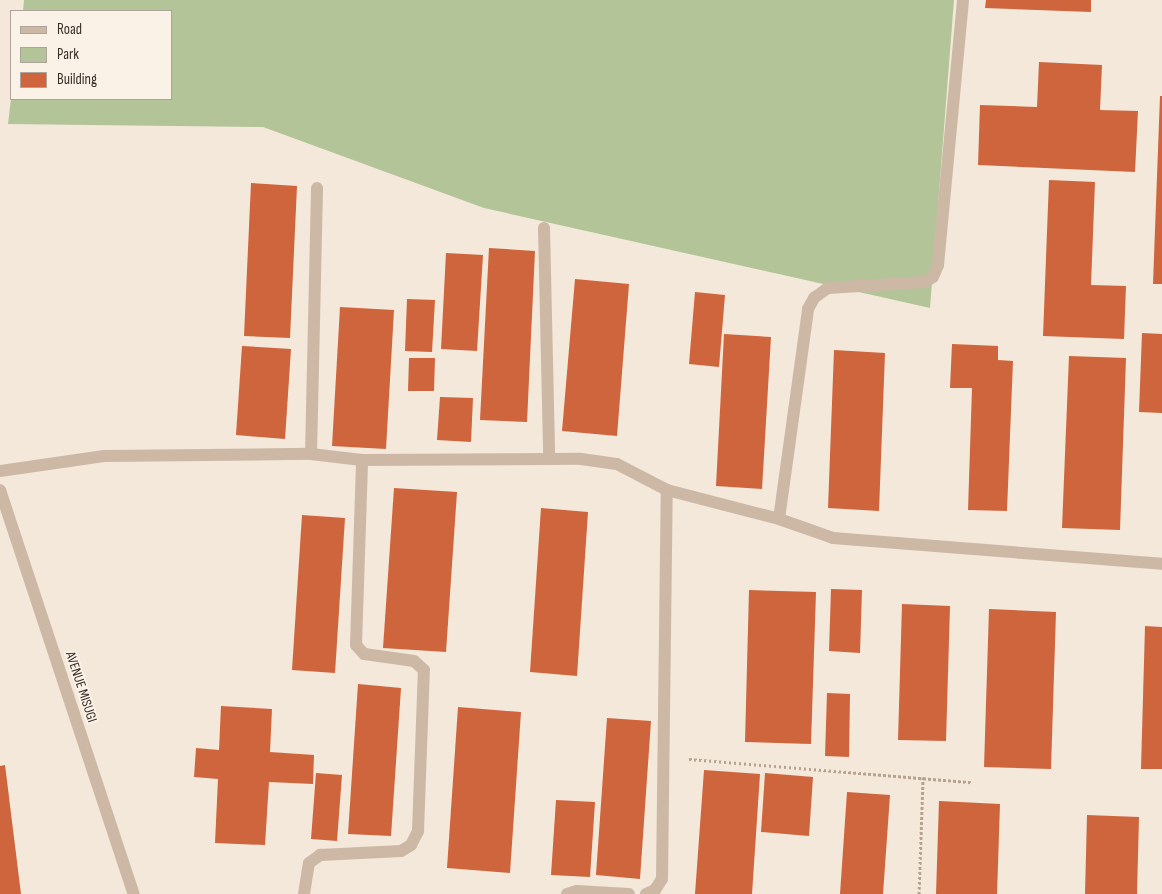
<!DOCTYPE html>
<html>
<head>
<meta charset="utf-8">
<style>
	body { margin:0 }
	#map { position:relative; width:1162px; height:894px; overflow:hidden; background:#f3e8da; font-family:"Sofia Sans Condensed",sans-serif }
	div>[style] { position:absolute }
	.green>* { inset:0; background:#b4c499 }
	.building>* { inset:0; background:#cf653d }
	.path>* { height:3px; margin-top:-1.5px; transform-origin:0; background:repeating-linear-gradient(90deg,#b8a28f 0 2.5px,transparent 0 5px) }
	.minor>* { height:12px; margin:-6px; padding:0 6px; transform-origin:6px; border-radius:6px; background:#cdb8a5 }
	span { translate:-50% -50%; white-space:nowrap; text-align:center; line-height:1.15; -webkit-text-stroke:4px #fbf2e7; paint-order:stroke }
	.street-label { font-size:14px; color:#382d27 }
	.legend { position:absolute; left:10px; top:10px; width:162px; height:90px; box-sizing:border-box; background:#fbf2e7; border:1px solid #ada39a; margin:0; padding:6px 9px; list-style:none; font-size:15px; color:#382d27 }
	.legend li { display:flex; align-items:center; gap:10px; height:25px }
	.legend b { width:25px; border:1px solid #ada39a }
</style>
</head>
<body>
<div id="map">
	<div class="green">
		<i style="clip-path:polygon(24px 0,954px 0,930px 308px,484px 208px,263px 127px,8px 124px,11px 99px,171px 99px,171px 11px,23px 11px)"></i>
	</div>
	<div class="building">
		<i style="clip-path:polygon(986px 0,1091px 0,1091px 12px,985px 8px)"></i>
		<i style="clip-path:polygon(1039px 62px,1102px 65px,1100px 110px,1138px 111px,1135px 172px,978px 165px,980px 105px,1037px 107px)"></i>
		<i style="clip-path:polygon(1160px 96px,1162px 96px,1162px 284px,1153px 284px)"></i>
		<i style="clip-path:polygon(1049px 180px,1095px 182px,1091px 285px,1126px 286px,1124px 339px,1043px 336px)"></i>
		<i style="clip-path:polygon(251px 183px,297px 186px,290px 338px,244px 336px)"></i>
		<i style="clip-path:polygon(489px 248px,535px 251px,527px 422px,480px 420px)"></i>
		<i style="clip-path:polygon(446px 253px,483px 255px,477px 351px,441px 349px)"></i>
		<i style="clip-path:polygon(575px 279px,629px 284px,617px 436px,562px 431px)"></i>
		<i style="clip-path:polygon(695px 292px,725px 295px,719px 367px,689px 364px)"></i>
		<i style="clip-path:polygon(407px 299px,435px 300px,432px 352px,405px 351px)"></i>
		<i style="clip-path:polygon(340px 307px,394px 310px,386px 449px,332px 446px)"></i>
		<i style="clip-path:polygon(1142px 333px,1162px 334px,1162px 413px,1139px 412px)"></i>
		<i style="clip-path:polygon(724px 334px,771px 337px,762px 489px,716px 486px)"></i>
		<i style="clip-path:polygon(952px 344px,998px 346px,998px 360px,1013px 361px,1007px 511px,968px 510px,972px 388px,950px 388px)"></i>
		<i style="clip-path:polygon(242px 346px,291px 349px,285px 439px,236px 435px)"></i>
		<i style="clip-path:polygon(834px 350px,885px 353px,879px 511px,828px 508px)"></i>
		<i style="clip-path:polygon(1069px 356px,1126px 358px,1120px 530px,1062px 528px)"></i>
		<i style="clip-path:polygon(409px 358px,435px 358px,434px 391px,408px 391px)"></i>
		<i style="clip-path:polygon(440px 397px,473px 398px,471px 442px,437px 440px)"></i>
		<i style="clip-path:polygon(394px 488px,457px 492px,446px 652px,383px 648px)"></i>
		<i style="clip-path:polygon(541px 508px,588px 512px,577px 676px,530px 672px)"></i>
		<i style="clip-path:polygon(302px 515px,345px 518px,335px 673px,292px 670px)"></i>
		<i style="clip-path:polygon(831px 589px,862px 590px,860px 653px,829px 651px)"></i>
		<i style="clip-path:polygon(749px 590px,816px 592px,811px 744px,745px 742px)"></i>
		<i style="clip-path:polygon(902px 604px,950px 606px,946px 741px,898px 740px)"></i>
		<i style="clip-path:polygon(989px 609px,1056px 612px,1051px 769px,984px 767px)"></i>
		<i style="clip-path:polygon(1145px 626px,1162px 627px,1162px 769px,1141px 769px)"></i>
		<i style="clip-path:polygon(358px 684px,401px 688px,391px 836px,348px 834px)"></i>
		<i style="clip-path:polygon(827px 693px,850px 694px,849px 757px,825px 756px)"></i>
		<i style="clip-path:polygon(221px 706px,272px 709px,270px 752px,314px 755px,313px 784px,269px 782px,265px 845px,215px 843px,218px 779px,194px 777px,196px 748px,219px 750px)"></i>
		<i style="clip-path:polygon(458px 707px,521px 712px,510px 873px,447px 868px)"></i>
		<i style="clip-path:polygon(607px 718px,651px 721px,640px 879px,596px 875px)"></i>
		<i style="clip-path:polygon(5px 765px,21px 894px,0 894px,0 766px)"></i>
		<i style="clip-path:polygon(704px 770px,760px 774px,752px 894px,695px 894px)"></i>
		<i style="clip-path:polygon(316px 773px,342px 775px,337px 841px,311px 839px)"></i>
		<i style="clip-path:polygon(765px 773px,813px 777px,809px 836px,761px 832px)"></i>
		<i style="clip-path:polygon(847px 792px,890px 795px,883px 894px,840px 894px)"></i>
		<i style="clip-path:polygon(556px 800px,595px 802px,590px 877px,551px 875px)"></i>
		<i style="clip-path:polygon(939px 801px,1000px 804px,997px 894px,936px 894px)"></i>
		<i style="clip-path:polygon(1087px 815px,1139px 817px,1137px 894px,1085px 894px)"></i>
	</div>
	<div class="path">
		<i style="left:689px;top:759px;width:283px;rotate:4.7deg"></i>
		<i style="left:919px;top:894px;width:117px;rotate:-88deg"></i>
	</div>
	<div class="minor">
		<i style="left:544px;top:228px;width:229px;rotate:88.7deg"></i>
		<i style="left:311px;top:454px;width:266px;rotate:-88.7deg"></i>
		<i style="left:0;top:471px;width:105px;rotate:-8.2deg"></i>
		<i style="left:104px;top:456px;width:207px;rotate:-0.6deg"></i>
		<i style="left:311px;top:454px;width:51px;rotate:6.7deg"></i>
		<i style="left:362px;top:460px;width:219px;rotate:-0.3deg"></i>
		<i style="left:581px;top:459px;width:36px;rotate:8deg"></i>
		<i style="left:617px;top:464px;width:56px;rotate:27.5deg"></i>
		<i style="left:667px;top:490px;width:116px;rotate:14.5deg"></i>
		<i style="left:779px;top:519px;width:57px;rotate:19.4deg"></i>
		<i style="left:833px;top:538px;width:330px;rotate:4.5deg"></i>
		<i style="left:0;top:490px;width:426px;rotate:71.7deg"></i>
		<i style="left:779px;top:519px;width:212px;rotate:-82.1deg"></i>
		<i style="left:808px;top:309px;width:13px;rotate:-61deg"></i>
		<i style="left:814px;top:298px;width:17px;rotate:-36deg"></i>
		<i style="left:828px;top:288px;width:97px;rotate:-3.5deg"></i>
		<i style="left:925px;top:282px;width:9px;rotate:-32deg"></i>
		<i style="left:933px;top:277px;width:13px;rotate:-67deg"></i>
		<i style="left:938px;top:265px;width:266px;rotate:-84.6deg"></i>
		<i style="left:304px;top:894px;width:31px;rotate:-81deg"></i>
		<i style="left:309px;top:863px;width:14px;rotate:-36deg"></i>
		<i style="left:320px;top:855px;width:81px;rotate:-2.8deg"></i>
		<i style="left:401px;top:851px;width:12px;rotate:-31deg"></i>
		<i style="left:411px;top:845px;width:16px;rotate:-63deg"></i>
		<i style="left:418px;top:831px;width:161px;rotate:-87.9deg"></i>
		<i style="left:424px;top:670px;width:13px;rotate:-138deg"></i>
		<i style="left:414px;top:661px;width:50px;rotate:-172deg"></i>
		<i style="left:364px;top:654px;width:12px;rotate:-132deg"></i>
		<i style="left:356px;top:645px;width:185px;rotate:-88.1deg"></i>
		<i style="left:567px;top:894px;width:10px;rotate:-17deg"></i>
		<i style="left:577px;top:891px;width:52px;rotate:3.3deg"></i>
		<i style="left:646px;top:894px;width:10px;rotate:-24deg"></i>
		<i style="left:655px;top:890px;width:13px;rotate:-58deg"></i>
		<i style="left:662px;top:879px;width:389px;rotate:-89.3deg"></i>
	</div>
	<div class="street-label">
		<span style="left:81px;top:687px;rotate:72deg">AVENUE MISUGI</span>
	</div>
	<ul class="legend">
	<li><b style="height:6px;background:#cdb8a5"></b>Road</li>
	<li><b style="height:14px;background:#b4c499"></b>Park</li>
	<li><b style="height:14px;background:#cf653d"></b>Building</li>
	</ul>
</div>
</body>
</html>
